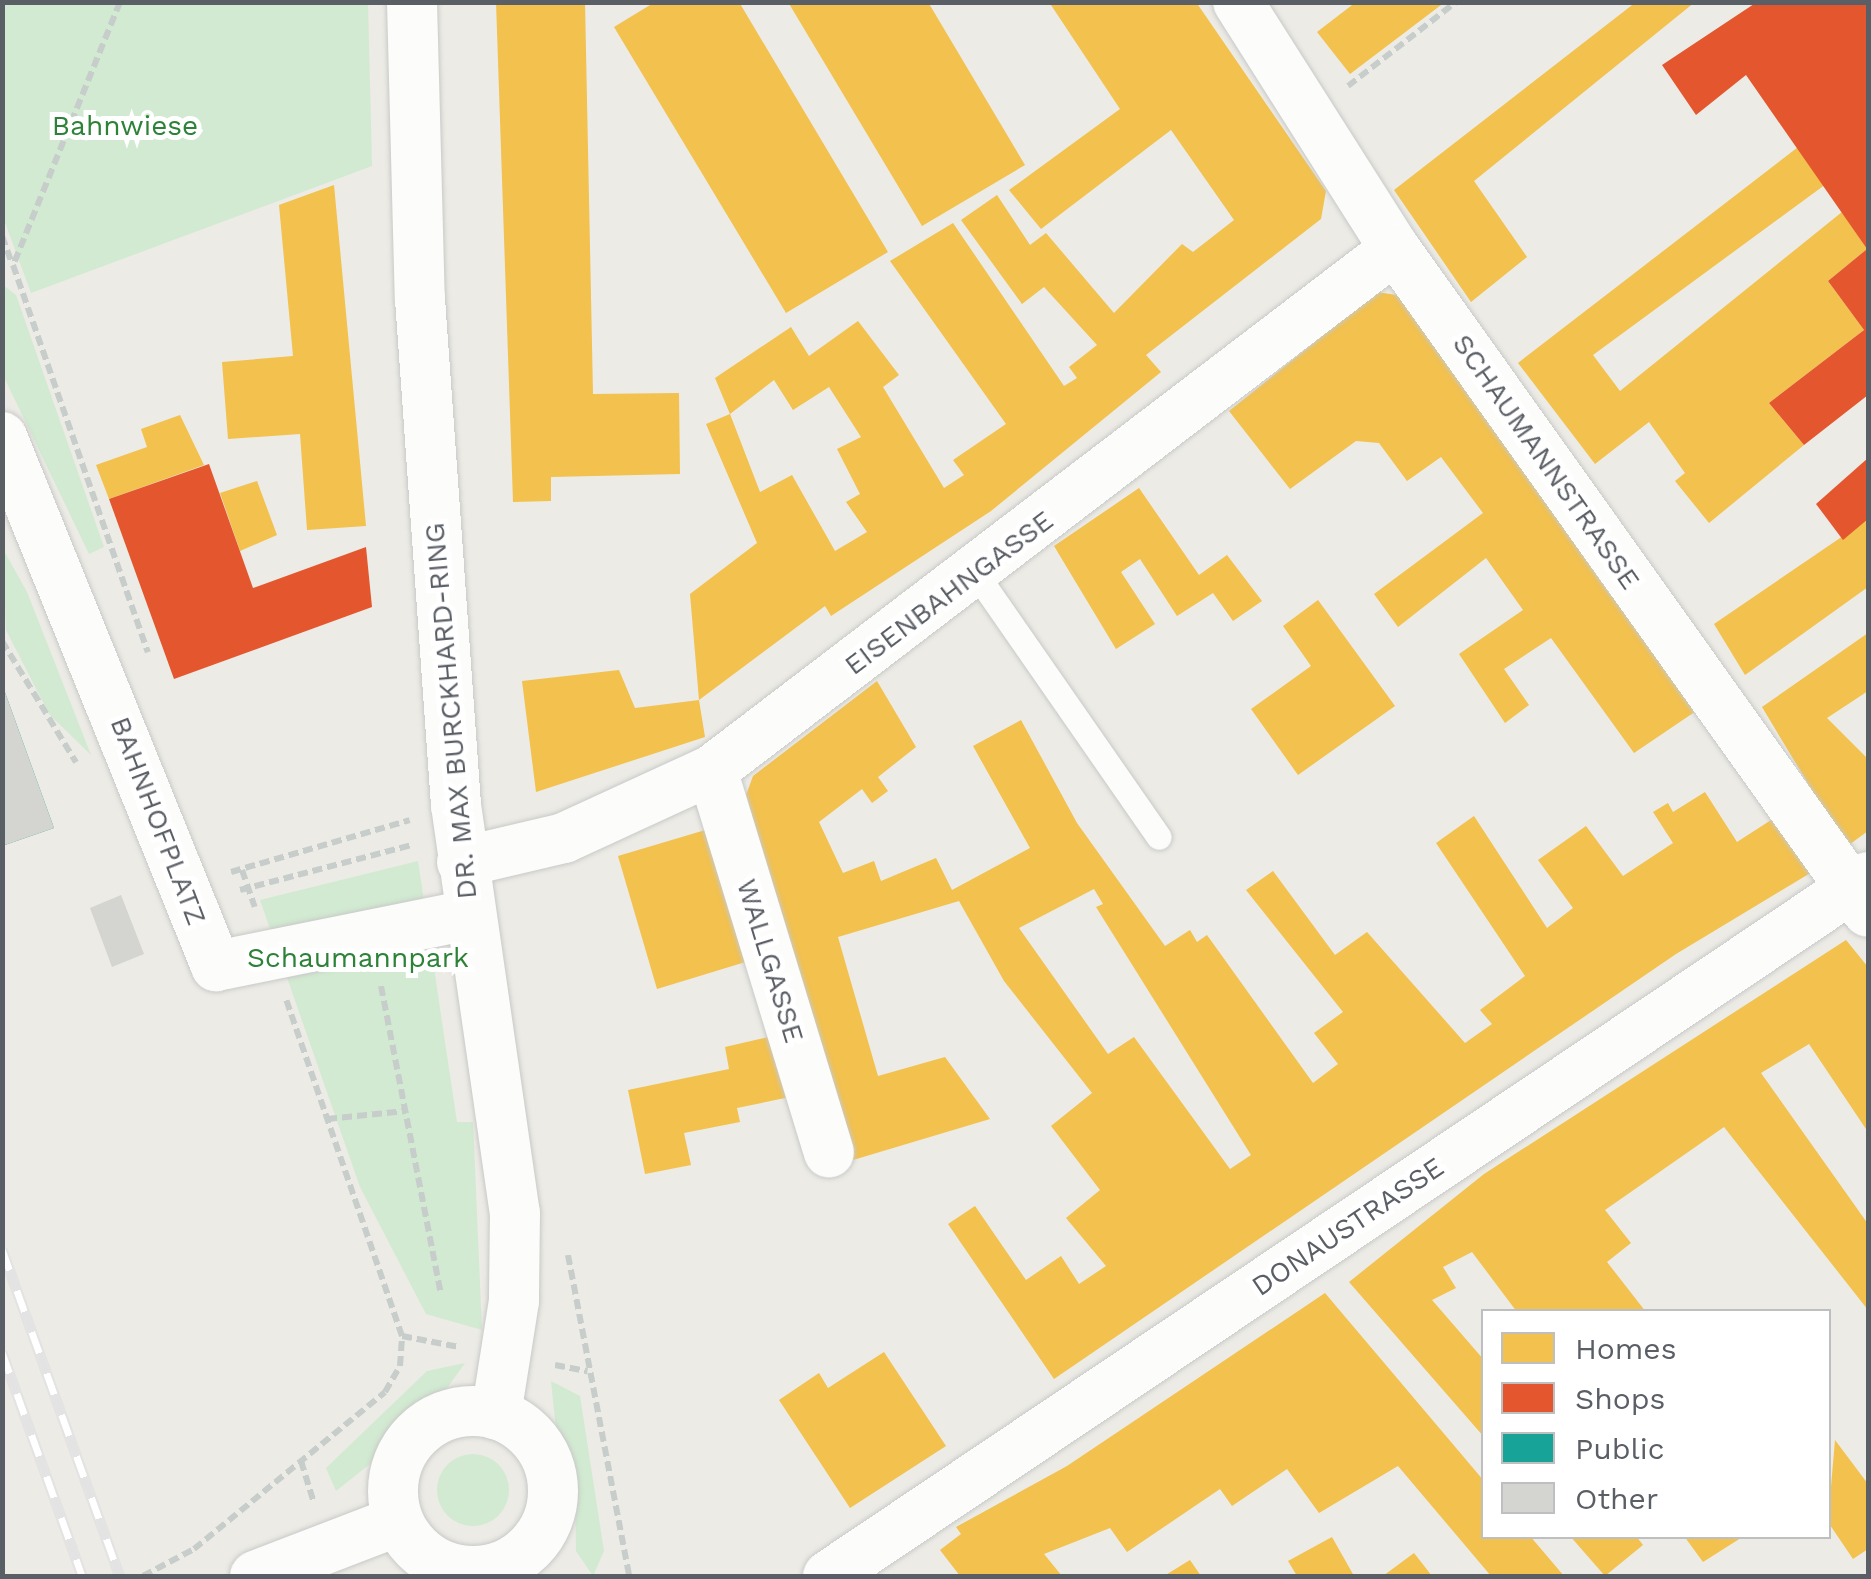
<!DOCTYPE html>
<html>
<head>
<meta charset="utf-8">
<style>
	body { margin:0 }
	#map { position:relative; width:1871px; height:1579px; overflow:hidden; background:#ecebe5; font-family:"Work Sans",sans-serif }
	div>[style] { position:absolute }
	.green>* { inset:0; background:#d2ead1 }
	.round { border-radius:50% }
	.homes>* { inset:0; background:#f2c14e }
	.shops>* { inset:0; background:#e4572e }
	.public>* { inset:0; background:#17a398 }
	.building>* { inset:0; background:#d4d4d0 }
	.path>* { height:6px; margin-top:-3px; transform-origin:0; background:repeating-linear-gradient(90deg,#c7cdca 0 10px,transparent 0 15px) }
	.roads { filter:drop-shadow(0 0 2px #c8c9c8) drop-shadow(0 0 2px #c8c9c8) }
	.lane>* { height:25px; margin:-12.5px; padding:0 12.5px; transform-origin:12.5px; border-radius:12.5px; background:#fcfcfb }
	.street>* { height:50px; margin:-25px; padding:0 25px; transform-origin:25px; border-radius:25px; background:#fcfcfb }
	.street>.ring { margin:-25px; padding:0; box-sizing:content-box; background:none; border:50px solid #fcfcfb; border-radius:50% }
	.rail>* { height:11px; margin-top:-5.5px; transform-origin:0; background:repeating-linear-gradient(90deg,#fff 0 22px,#e4e3e3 0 44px); box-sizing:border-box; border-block:2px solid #e4e3e3 }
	span { translate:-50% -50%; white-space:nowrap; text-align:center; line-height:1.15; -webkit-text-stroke:10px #fff; paint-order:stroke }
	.park-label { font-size:28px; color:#2c8237 }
	.street-label { font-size:28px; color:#5a5e65 }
	.frame { position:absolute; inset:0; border:5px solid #5a5e65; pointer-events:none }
	.legend { position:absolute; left:1481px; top:1309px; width:350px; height:230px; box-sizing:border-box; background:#fff; border:2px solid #bdbfc1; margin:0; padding:12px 18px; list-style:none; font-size:30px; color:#5a5e65 }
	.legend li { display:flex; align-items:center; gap:20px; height:50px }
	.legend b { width:50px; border:2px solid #bdbfc1 }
</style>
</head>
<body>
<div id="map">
	<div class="green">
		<i style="clip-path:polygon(3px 2px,368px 3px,372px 166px,31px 293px,3px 217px)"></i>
		<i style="clip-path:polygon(3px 285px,16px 295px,104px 547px,89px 554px,3px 375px)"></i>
		<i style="clip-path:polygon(3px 549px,27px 592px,91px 755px,49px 714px,6px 630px)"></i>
		<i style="clip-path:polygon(418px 861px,457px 1122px,473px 1122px,482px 1330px,426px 1314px,360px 1187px,260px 900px)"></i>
		<i style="clip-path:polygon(465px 1363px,445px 1391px,404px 1417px,380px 1456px,336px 1491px,326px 1468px,427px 1371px)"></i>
		<i style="clip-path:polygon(551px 1381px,580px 1396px,604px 1551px,593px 1576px,576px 1551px,575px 1477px,557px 1439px)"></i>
		<i class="round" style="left:437px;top:1454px;width:72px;height:72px"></i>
	</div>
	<div class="homes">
		<i style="clip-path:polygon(496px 2px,585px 2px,593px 394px,679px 393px,680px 474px,551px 477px,551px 501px,513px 502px)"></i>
		<i style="clip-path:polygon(655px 2px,739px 2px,888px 252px,786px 313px,614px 27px)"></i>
		<i style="clip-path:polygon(788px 2px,928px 2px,1025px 165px,922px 226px)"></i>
		<i style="clip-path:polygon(1049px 2px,1196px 2px,1326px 191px,1321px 219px,1146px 355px,1161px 372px,991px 511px,831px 616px,825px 606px,699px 700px,690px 594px,757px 543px,706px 424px,730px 414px,760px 492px,792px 475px,835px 551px,867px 532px,846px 502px,860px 494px,837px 449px,861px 437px,829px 387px,793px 410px,774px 380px,730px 414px,715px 378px,791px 327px,809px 356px,858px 321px,899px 375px,883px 387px,944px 488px,964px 475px,953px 460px,1006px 424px,890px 261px,953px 223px,1064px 386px,1077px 378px,1069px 367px,1097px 345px,1044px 287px,1022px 304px,961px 220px,997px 195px,1030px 245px,1046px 233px,1114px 313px,1182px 244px,1193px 252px,1234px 220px,1171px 130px,1041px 229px,1009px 190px,1120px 109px)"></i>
		<i style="clip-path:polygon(1356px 2px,1372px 3px,1445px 2px,1350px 74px,1317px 32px)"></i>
		<i style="clip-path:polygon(1636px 2px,1695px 2px,1474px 181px,1527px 257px,1471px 302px,1394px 190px)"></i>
		<i style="clip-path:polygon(1802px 144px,1826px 184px,1593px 355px,1620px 391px,1842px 212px,1867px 249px,1828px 281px,1864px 330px,1769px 403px,1804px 445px,1709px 523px,1675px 481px,1685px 473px,1649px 422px,1595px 464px,1518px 363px)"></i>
		<i style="clip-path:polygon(334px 185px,366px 526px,307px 530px,300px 434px,228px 439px,222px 362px,293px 356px,279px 205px)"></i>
		<i style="clip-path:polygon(1377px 292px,1403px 296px,1611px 596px,1618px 591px,1702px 707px,1634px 753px,1551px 638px,1504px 669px,1529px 705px,1505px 723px,1459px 654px,1523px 610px,1486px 558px,1398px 627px,1374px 594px,1483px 513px,1441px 457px,1407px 481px,1379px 443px,1356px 441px,1290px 489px,1229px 411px)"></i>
		<i style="clip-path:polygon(180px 415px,204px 465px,109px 499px,96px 465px,147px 447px,141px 429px)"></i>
		<i style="clip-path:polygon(257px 481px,277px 535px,240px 551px,220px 493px)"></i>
		<i style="clip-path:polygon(1139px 488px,1199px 575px,1227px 555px,1262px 601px,1233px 621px,1213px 593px,1177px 616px,1140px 559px,1121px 572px,1155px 624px,1116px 649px,1054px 546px)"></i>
		<i style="clip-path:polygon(1868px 519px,1868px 587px,1745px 675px,1714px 624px)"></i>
		<i style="clip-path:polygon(1318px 600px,1395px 706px,1298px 775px,1251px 709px,1311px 666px,1283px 626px)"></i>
		<i style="clip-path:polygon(1868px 633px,1868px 691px,1827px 718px,1868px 759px,1868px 831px,1846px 847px,1762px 707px)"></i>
		<i style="clip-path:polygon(619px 670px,635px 708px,699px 700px,705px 737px,536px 792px,522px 681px)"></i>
		<i style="clip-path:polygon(evenodd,877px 681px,916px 747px,878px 777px,888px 791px,872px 803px,862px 789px,819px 822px,843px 873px,874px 861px,881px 881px,936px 858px,952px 890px,1030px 848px,973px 746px,1021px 720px,1077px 823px,1165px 946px,1190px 930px,1197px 942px,1207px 935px,1313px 1083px,1338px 1064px,1314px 1033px,1343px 1012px,1246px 890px,1273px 871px,1335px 955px,1367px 932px,1465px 1043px,1492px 1024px,1480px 1010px,1525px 976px,1436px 843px,1474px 816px,1547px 928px,1573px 908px,1538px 860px,1586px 826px,1623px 876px,1673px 843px,1653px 812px,1668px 803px,1673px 812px,1705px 792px,1737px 842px,1782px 813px,1817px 869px,1676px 954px,1054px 1379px,948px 1224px,975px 1206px,1026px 1280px,1061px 1256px,1079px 1284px,1106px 1266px,1066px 1218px,1100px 1190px,1051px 1126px,1092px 1093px,1004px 981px,959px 901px,838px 937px,878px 1076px,945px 1057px,990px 1119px,853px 1160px,746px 795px,753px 776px,877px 681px,1094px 889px,1103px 904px,1096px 907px,1251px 1155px,1230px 1169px,1134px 1037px,1108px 1054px,1019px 928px,1094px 889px)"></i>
		<i style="clip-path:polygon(712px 828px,752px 960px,657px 989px,618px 856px)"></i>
		<i style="clip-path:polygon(1846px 940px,1868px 967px,1868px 1132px,1809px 1044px,1761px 1073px,1868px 1224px,1868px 1310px,1724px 1127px,1605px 1210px,1631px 1243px,1607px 1262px,1646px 1312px,1517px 1312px,1472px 1252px,1443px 1267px,1456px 1288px,1432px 1300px,1484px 1360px,1484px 1437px,1349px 1282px,1484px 1174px)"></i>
		<i style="clip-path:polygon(777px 1035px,790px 1097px,737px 1108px,740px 1122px,684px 1133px,691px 1165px,645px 1174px,628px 1090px,729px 1069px,725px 1047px)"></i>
		<i style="clip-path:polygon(1325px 1293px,1484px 1481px,1484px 1536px,1530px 1536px,1564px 1576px,1491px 1576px,1398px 1466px,1319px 1513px,1287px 1469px,1232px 1506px,1220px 1489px,1127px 1552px,1110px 1528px,1044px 1554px,1062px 1576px,960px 1576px,940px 1550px,961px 1534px,956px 1527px,1067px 1466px)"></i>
		<i style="clip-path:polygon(884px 1352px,946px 1446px,850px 1508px,779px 1400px,819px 1373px,828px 1388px)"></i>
		<i style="clip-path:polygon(1835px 1440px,1868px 1484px,1868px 1549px,1853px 1559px,1828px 1522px)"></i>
		<i style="clip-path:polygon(1570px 1536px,1636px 1536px,1643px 1545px,1605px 1576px)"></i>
		<i style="clip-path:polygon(1684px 1536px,1744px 1536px,1703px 1562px)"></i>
		<i style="clip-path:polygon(1332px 1537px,1354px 1576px,1297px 1576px,1288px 1561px)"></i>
		<i style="clip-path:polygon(1414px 1553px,1432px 1576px,1383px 1576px)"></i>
		<i style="clip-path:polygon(1190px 1560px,1201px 1576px,1164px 1576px)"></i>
	</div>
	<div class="shops">
		<i style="clip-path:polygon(1757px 2px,1868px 2px,1868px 395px,1804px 445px,1769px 403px,1864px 330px,1828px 281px,1867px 249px,1746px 75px,1696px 115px,1662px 65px)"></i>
		<i style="clip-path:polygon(1868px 458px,1868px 519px,1843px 540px,1816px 504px)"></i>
		<i style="clip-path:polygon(209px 464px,253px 588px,366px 547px,372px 607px,174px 679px,109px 499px)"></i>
	</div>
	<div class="public">
		<i style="clip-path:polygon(2px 684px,54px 828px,2px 846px)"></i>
	</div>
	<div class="building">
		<i style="clip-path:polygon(2px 684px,54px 828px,2px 846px)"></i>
		<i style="clip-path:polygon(121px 895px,144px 954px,112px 967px,90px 908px)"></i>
	</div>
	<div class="path">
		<i style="left:120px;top:2px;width:284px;rotate:112.1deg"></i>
		<i style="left:13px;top:265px;width:410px;rotate:70.8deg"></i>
		<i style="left:1348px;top:86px;width:137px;rotate:-37.9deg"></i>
		<i style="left:2px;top:236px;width:29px;rotate:70deg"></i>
		<i style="left:2px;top:641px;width:142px;rotate:58.6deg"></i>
		<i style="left:242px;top:870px;width:39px;rotate:71deg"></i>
		<i style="left:231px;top:872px;width:186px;rotate:-16.2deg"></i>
		<i style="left:240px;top:890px;width:178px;rotate:-14.7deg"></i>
		<i style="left:381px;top:986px;width:314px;rotate:79deg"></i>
		<i style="left:327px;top:1119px;width:79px;rotate:-5.8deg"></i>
		<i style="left:568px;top:1255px;width:327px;rotate:79.2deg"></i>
		<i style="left:402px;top:1336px;width:58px;rotate:10.9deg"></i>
		<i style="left:555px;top:1365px;width:33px;rotate:11deg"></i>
		<i style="left:301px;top:1461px;width:44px;rotate:72.8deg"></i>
		<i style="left:143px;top:1576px;width:58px;rotate:-27.9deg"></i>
		<i style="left:194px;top:1549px;width:247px;rotate:-39.4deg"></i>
		<i style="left:385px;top:1392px;width:30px;rotate:-60deg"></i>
		<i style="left:400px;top:1366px;width:30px;rotate:-86deg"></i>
		<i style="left:402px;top:1336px;width:356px;rotate:-109deg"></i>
	</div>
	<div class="roads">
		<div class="lane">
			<i style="left:976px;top:574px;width:320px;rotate:55.2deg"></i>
		</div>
		<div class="street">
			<i style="left:412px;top:2px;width:297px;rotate:88.5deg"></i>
			<i style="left:420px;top:299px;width:507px;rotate:85.93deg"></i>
			<i style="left:456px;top:805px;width:412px;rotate:81.8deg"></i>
			<i style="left:515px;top:1213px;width:88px;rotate:90.7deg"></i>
			<i style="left:514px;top:1301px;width:115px;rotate:99deg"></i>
			<i style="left:1238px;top:2px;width:293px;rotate:57.6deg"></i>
			<i style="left:1395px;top:249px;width:814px;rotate:54.5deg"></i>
			<i style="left:2px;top:437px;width:571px;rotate:67.97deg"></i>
			<i style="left:216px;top:966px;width:259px;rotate:-11.4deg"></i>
			<i style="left:712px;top:770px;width:400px;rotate:73deg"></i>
			<i style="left:462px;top:862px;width:105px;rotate:-13.2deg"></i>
			<i style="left:564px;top:838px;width:163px;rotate:-24.7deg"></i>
			<i style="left:712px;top:770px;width:859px;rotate:-37.34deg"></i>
			<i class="ring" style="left:393px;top:1411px;width:110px;height:110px"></i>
			<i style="left:255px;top:1576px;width:153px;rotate:-21deg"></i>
			<i style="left:828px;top:1576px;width:1253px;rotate:-33.91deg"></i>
		</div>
	</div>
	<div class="rail">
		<i style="left:2px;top:1249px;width:348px;rotate:70.2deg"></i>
		<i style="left:2px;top:1352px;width:238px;rotate:70.3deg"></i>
	</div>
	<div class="park-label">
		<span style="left:125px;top:126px">Bahnwiese</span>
		<span style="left:358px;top:958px">Schaumannpark</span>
	</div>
	<div class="street-label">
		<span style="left:1546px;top:462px;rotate:55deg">SCHAUMANNSTRASSE</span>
		<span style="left:949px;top:593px;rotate:-37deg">EISENBAHNGASSE</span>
		<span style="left:451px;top:711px;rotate:-95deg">DR. MAX BURCKHARD-RING</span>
		<span style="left:158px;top:821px;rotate:69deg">BAHNHOFPLATZ</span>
		<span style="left:770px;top:961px;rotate:73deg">WALLGASSE</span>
		<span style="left:1348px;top:1227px;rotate:-34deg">DONAUSTRASSE</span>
	</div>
	<div class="frame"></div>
	<ul class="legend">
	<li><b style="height:28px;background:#f2c14e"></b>Homes</li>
	<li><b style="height:28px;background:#e4572e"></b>Shops</li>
	<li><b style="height:28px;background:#17a398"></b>Public</li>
	<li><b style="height:28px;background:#d4d4d0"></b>Other</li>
	</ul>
</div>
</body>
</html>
